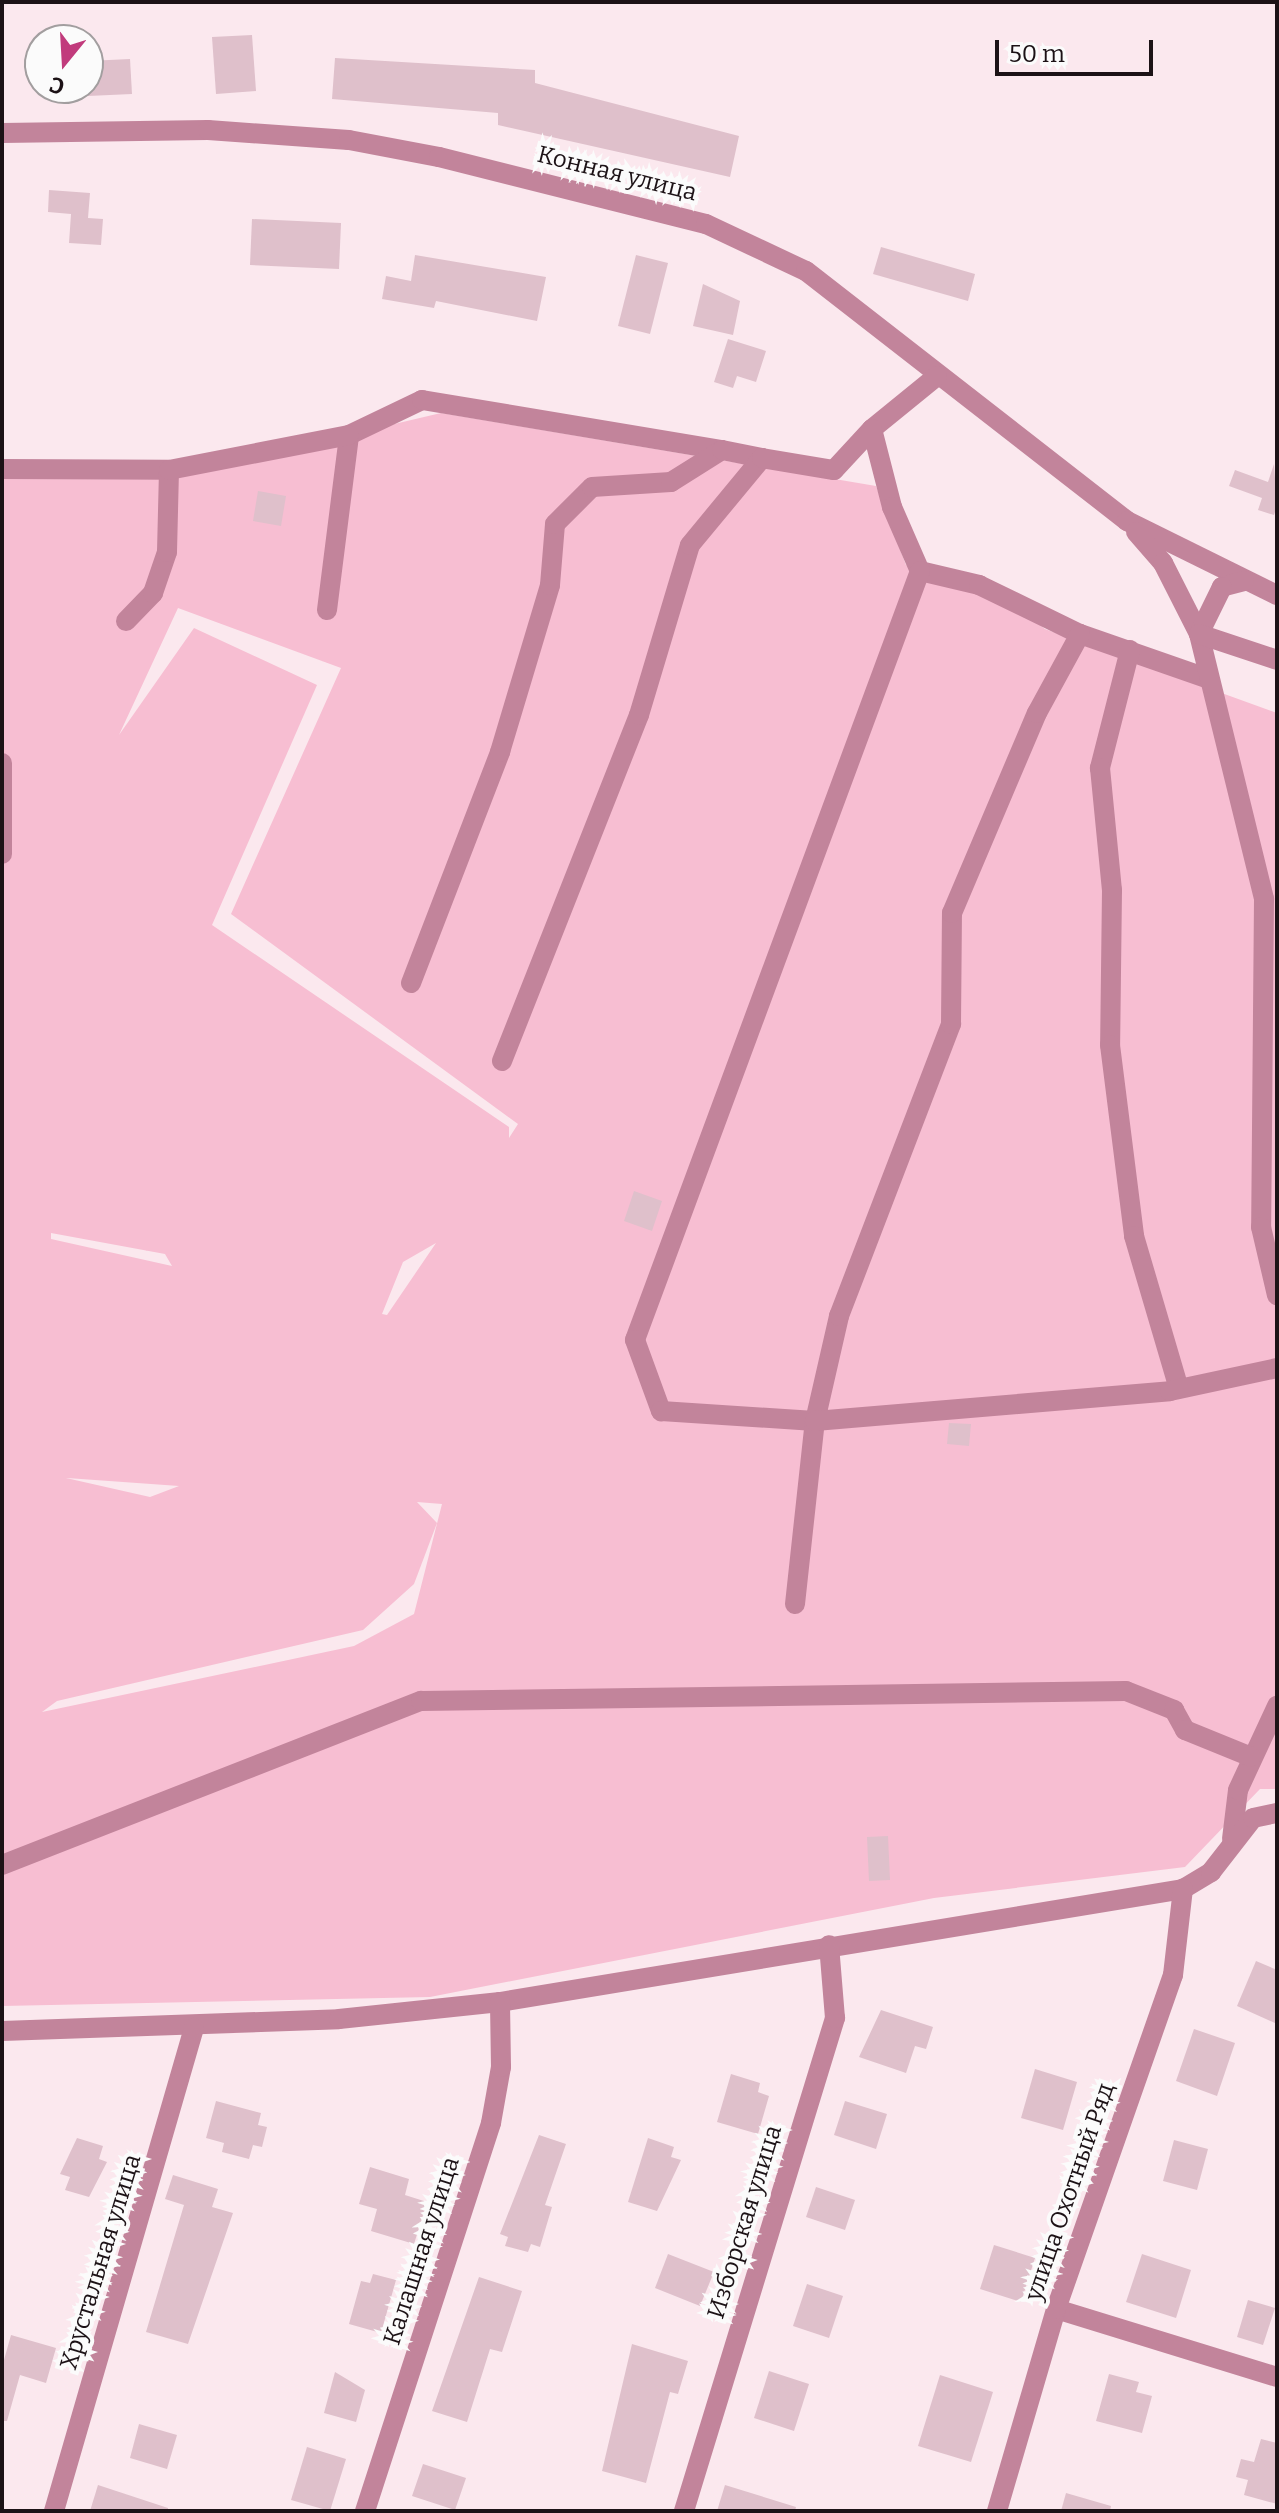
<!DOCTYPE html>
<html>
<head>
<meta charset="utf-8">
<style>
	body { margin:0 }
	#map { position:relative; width:1279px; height:2513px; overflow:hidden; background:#fbe8ee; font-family:Bitter,serif }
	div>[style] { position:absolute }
	.green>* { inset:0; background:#f7bed2 }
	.building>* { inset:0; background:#dfc0cb }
	.minor>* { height:20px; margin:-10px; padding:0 10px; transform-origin:10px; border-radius:10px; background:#c2849b }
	span { translate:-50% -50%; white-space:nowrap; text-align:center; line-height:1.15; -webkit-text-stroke:8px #fbfbfb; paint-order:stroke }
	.street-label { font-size:24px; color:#1c1216 }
	.frame { position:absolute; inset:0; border:4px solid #1c1216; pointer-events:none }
	.north { position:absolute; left:24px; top:24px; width:80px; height:80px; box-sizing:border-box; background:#fbfbfb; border:2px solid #a29e9f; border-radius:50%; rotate:198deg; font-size:22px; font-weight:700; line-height:32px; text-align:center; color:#1c1216 }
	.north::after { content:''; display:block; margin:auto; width:28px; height:36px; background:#c13b7c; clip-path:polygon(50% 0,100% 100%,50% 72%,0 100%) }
	.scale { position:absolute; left:995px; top:40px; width:158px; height:36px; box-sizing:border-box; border:4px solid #1c1216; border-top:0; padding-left:10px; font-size:24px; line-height:28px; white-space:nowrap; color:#1c1216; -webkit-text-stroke:6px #fbfbfb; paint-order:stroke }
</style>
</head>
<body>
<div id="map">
	<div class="green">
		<i style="clip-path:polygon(evenodd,441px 413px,876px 486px,906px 565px,987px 584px,1045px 629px,1277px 713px,1277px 1789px,1260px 1789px,1185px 1867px,934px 1898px,430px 1997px,2px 2006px,2px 475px,164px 478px,441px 413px,178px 608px,341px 668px,231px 914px,518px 1124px,509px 1138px,509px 1127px,212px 925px,317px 685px,194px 628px,119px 735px,178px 608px,441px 413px,51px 1233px,165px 1254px,172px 1266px,51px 1239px,51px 1233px,441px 413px,436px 1243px,387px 1315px,382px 1314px,403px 1262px,436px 1243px,441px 413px,66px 1478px,67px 1478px,179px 1486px,150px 1497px,66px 1478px,441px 413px,417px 1502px,442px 1504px,414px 1614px,354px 1646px,42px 1712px,57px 1701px,363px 1630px,414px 1584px,437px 1523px,417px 1502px)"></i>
	</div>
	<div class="building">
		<i style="clip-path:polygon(252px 35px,256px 91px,216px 94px,212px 37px)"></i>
		<i style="clip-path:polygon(335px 58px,535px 70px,535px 83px,739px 136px,730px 177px,498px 125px,498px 113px,332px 99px)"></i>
		<i style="clip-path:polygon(130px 59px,132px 94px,88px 96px,88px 61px)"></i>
		<i style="clip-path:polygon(49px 190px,90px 193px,88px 218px,103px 219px,101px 245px,69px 243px,71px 214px,48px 212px)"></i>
		<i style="clip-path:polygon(252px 219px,341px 223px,339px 269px,250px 265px)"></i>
		<i style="clip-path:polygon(881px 247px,975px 274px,968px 301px,873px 274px)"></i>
		<i style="clip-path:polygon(415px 255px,546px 277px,537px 321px,436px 301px,434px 308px,382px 299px,386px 276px,411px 281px)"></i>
		<i style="clip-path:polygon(636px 255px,668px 263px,650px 334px,618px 326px)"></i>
		<i style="clip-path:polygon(703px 284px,740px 301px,733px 335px,693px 326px)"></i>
		<i style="clip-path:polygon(728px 339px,766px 351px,756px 382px,737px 376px,733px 388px,714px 382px)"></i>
		<i style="clip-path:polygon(1274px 464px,1277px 506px,1274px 515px,1258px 510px,1262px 498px,1229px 486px,1235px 470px,1268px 482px)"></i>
		<i style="clip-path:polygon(258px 491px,286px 496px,281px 526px,253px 521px)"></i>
		<i style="clip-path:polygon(634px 1191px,662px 1201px,652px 1231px,624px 1221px)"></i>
		<i style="clip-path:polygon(949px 1423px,971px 1424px,969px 1446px,947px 1444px)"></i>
		<i style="clip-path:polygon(888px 1836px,890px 1880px,869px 1881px,867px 1837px)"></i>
		<i style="clip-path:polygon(1256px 1961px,1277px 1970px,1277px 2024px,1237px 2006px)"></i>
		<i style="clip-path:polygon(881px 2010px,933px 2027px,926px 2049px,915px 2046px,906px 2073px,859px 2057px)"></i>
		<i style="clip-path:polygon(1194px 2029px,1235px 2043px,1217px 2096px,1176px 2081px)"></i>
		<i style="clip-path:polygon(1035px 2069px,1077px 2082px,1063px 2130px,1021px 2118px)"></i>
		<i style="clip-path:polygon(731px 2074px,760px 2083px,758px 2092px,769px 2096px,758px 2134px,717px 2122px)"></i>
		<i style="clip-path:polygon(216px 2101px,261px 2113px,258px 2125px,267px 2127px,262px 2147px,253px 2145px,249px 2159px,222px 2152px,224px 2143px,206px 2138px)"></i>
		<i style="clip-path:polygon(845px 2101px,887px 2114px,876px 2149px,834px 2135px)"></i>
		<i style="clip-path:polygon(539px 2135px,566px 2144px,545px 2205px,552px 2207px,540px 2247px,531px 2244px,528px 2252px,505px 2246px,508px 2237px,500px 2234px)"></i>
		<i style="clip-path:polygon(77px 2138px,103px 2146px,99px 2159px,107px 2162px,89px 2197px,65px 2190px,70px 2177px,60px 2174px)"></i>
		<i style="clip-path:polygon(648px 2138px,674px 2147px,671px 2157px,681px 2160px,657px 2211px,628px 2202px)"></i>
		<i style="clip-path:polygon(1174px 2140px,1208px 2149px,1197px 2190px,1163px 2181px)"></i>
		<i style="clip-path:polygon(370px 2167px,409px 2179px,405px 2195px,427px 2202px,414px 2244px,371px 2231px,377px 2209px,359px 2204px)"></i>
		<i style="clip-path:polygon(173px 2175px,218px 2189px,212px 2207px,233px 2213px,188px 2344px,146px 2332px,184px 2205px,165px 2199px)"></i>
		<i style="clip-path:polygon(816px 2187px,855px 2200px,845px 2230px,806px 2217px)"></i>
		<i style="clip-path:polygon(994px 2245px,1035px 2258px,1021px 2302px,980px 2289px)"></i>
		<i style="clip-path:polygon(668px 2254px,714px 2272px,700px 2306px,655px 2288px)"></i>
		<i style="clip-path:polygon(1142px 2254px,1191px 2270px,1176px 2318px,1126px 2302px)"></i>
		<i style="clip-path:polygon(373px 2274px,396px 2280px,381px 2333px,349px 2324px,361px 2281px,370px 2283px)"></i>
		<i style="clip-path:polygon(479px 2277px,522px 2291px,502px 2352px,490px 2349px,467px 2422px,432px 2411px)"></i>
		<i style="clip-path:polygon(807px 2284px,843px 2296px,829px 2338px,793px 2326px)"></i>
		<i style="clip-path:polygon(1248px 2300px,1275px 2308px,1263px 2345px,1237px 2337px)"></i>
		<i style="clip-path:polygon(11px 2335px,56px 2348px,46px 2383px,20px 2375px,7px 2421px,2px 2421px,2px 2367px)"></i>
		<i style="clip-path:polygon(632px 2344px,688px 2361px,678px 2394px,670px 2392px,646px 2483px,602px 2471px)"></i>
		<i style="clip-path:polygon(769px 2371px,809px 2384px,794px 2431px,754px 2418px)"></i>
		<i style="clip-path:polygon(335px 2372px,365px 2390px,356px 2422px,324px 2413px)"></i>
		<i style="clip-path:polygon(1109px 2374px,1139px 2382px,1136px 2392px,1152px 2396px,1142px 2433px,1096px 2421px)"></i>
		<i style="clip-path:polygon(940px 2375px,993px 2392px,971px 2462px,918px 2446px)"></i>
		<i style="clip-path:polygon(139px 2424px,177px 2435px,167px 2469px,130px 2458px)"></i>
		<i style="clip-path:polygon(1261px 2439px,1277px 2443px,1277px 2504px,1244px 2495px,1248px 2480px,1236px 2477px,1241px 2459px,1254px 2462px)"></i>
		<i style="clip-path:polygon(307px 2447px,346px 2459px,330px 2511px,291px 2500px)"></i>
		<i style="clip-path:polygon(423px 2464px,466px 2478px,455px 2510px,412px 2496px)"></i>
		<i style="clip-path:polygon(98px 2485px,168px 2508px,168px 2511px,90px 2511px)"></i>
		<i style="clip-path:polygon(725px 2485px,796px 2507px,795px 2511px,717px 2511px)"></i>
		<i style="clip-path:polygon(1066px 2493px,1111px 2506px,1110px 2511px,1061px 2511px)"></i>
	</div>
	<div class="minor">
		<i style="left:2px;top:133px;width:206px;rotate:-0.8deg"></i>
		<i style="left:208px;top:130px;width:141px;rotate:4.1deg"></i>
		<i style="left:349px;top:140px;width:92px;rotate:10.7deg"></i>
		<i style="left:439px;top:157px;width:275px;rotate:14.1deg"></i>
		<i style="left:706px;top:224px;width:110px;rotate:25.2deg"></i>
		<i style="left:806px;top:271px;width:407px;rotate:37.9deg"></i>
		<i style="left:1127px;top:521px;width:167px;rotate:26.3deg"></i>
		<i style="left:937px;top:376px;width:84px;rotate:140.8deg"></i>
		<i style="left:872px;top:429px;width:81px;rotate:75.6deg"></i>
		<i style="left:892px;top:507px;width:70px;rotate:66.4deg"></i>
		<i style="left:920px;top:571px;width:61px;rotate:13.3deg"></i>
		<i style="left:979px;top:585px;width:112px;rotate:25.9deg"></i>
		<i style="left:1080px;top:634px;width:133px;rotate:19.2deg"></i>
		<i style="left:2px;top:469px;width:167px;rotate:0.3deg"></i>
		<i style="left:1136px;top:532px;width:41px;rotate:48.9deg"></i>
		<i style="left:1163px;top:563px;width:80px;rotate:63.1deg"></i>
		<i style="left:1199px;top:634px;width:273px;rotate:76.2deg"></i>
		<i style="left:1264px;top:899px;width:328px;rotate:90.5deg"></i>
		<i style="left:1261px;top:1227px;width:70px;rotate:76.8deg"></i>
		<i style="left:920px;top:571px;width:820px;rotate:110.34deg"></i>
		<i style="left:635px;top:1340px;width:76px;rotate:69.9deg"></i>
		<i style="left:661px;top:1411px;width:154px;rotate:3.7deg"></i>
		<i style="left:815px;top:1421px;width:108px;rotate:-77.1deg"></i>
		<i style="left:839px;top:1316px;width:313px;rotate:-69deg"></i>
		<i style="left:951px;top:1024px;width:111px;rotate:-89.5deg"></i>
		<i style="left:952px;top:913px;width:217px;rotate:-67deg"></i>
		<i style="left:1037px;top:713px;width:90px;rotate:-61.4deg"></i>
		<i style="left:1244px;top:581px;width:23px;rotate:165deg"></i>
		<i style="left:1222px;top:587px;width:52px;rotate:116.1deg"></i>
		<i style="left:1199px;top:634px;width:82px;rotate:18.4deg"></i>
		<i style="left:327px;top:610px;width:176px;rotate:-82.8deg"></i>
		<i style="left:349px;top:435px;width:81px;rotate:-25.6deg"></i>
		<i style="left:422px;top:400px;width:304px;rotate:9.5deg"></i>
		<i style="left:126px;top:621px;width:39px;rotate:-46deg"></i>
		<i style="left:153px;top:593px;width:43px;rotate:-71.1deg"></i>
		<i style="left:167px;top:552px;width:82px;rotate:-88.6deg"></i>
		<i style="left:169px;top:470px;width:183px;rotate:-11deg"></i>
		<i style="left:1130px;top:650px;width:122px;rotate:104.3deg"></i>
		<i style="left:1100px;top:768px;width:123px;rotate:84.4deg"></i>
		<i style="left:1112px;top:890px;width:155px;rotate:90.7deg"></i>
		<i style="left:1110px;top:1045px;width:193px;rotate:82.8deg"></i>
		<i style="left:1134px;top:1236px;width:159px;rotate:73.6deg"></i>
		<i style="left:2px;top:763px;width:91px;rotate:90deg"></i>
		<i style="left:411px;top:983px;width:248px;rotate:-68.9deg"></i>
		<i style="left:500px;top:752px;width:174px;rotate:-73.3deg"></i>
		<i style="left:550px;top:585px;width:61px;rotate:-85.3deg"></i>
		<i style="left:555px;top:524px;width:52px;rotate:-45deg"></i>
		<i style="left:592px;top:487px;width:79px;rotate:-3.6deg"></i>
		<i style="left:671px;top:482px;width:60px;rotate:-32.1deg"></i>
		<i style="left:722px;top:450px;width:41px;rotate:11.3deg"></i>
		<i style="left:502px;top:1061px;width:372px;rotate:-68.4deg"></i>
		<i style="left:639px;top:715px;width:177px;rotate:-73.3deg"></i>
		<i style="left:690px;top:545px;width:113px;rotate:-50.4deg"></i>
		<i style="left:762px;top:458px;width:73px;rotate:9.5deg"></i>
		<i style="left:834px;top:470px;width:56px;rotate:-47.2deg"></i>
		<i style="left:795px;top:1604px;width:184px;rotate:-83.8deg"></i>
		<i style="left:815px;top:1421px;width:356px;rotate:-4.8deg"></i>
		<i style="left:1170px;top:1391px;width:109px;rotate:-12.1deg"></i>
		<i style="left:1232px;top:1839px;width:49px;rotate:-83deg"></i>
		<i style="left:1238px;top:1790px;width:93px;rotate:-65.1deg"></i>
		<i style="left:2px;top:1865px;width:450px;rotate:-21.4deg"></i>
		<i style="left:421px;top:1701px;width:705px;rotate:-0.81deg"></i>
		<i style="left:1126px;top:1691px;width:52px;rotate:21.6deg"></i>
		<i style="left:1174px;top:1710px;width:23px;rotate:61deg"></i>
		<i style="left:1185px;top:1730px;width:71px;rotate:22.2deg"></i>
		<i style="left:2px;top:2031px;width:337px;rotate:-2deg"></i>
		<i style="left:339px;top:2019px;width:162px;rotate:-6deg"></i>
		<i style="left:500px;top:2002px;width:692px;rotate:-9.39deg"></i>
		<i style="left:1183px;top:1889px;width:33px;rotate:-31deg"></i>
		<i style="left:1211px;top:1872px;width:68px;rotate:-52.1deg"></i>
		<i style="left:1253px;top:1818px;width:25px;rotate:-12deg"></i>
		<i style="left:1056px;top:2309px;width:231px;rotate:17.1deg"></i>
		<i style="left:54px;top:2511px;width:503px;rotate:-73.84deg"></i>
		<i style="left:365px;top:2511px;width:408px;rotate:-72deg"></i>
		<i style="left:491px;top:2123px;width:57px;rotate:-79.9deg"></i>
		<i style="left:501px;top:2067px;width:65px;rotate:-90.9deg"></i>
		<i style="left:684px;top:2511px;width:516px;rotate:-72.97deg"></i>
		<i style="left:835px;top:2018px;width:73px;rotate:-94.7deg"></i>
		<i style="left:997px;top:2511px;width:210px;rotate:-73.7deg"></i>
		<i style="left:1056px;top:2309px;width:354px;rotate:-70.7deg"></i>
		<i style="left:1173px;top:1975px;width:87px;rotate:-83.4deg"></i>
	</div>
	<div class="street-label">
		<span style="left:617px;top:174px;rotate:14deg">Конная улица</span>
		<span style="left:1070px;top:2192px;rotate:-71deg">улица Охотный Ряд</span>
		<span style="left:745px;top:2222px;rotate:-73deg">Изборская улица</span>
		<span style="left:422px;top:2251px;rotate:-72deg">Калашная улица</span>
		<span style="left:101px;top:2262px;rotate:-73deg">Хрустальная улица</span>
	</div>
	<div class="frame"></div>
	<div class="north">С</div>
	<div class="scale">50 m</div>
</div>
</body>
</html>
